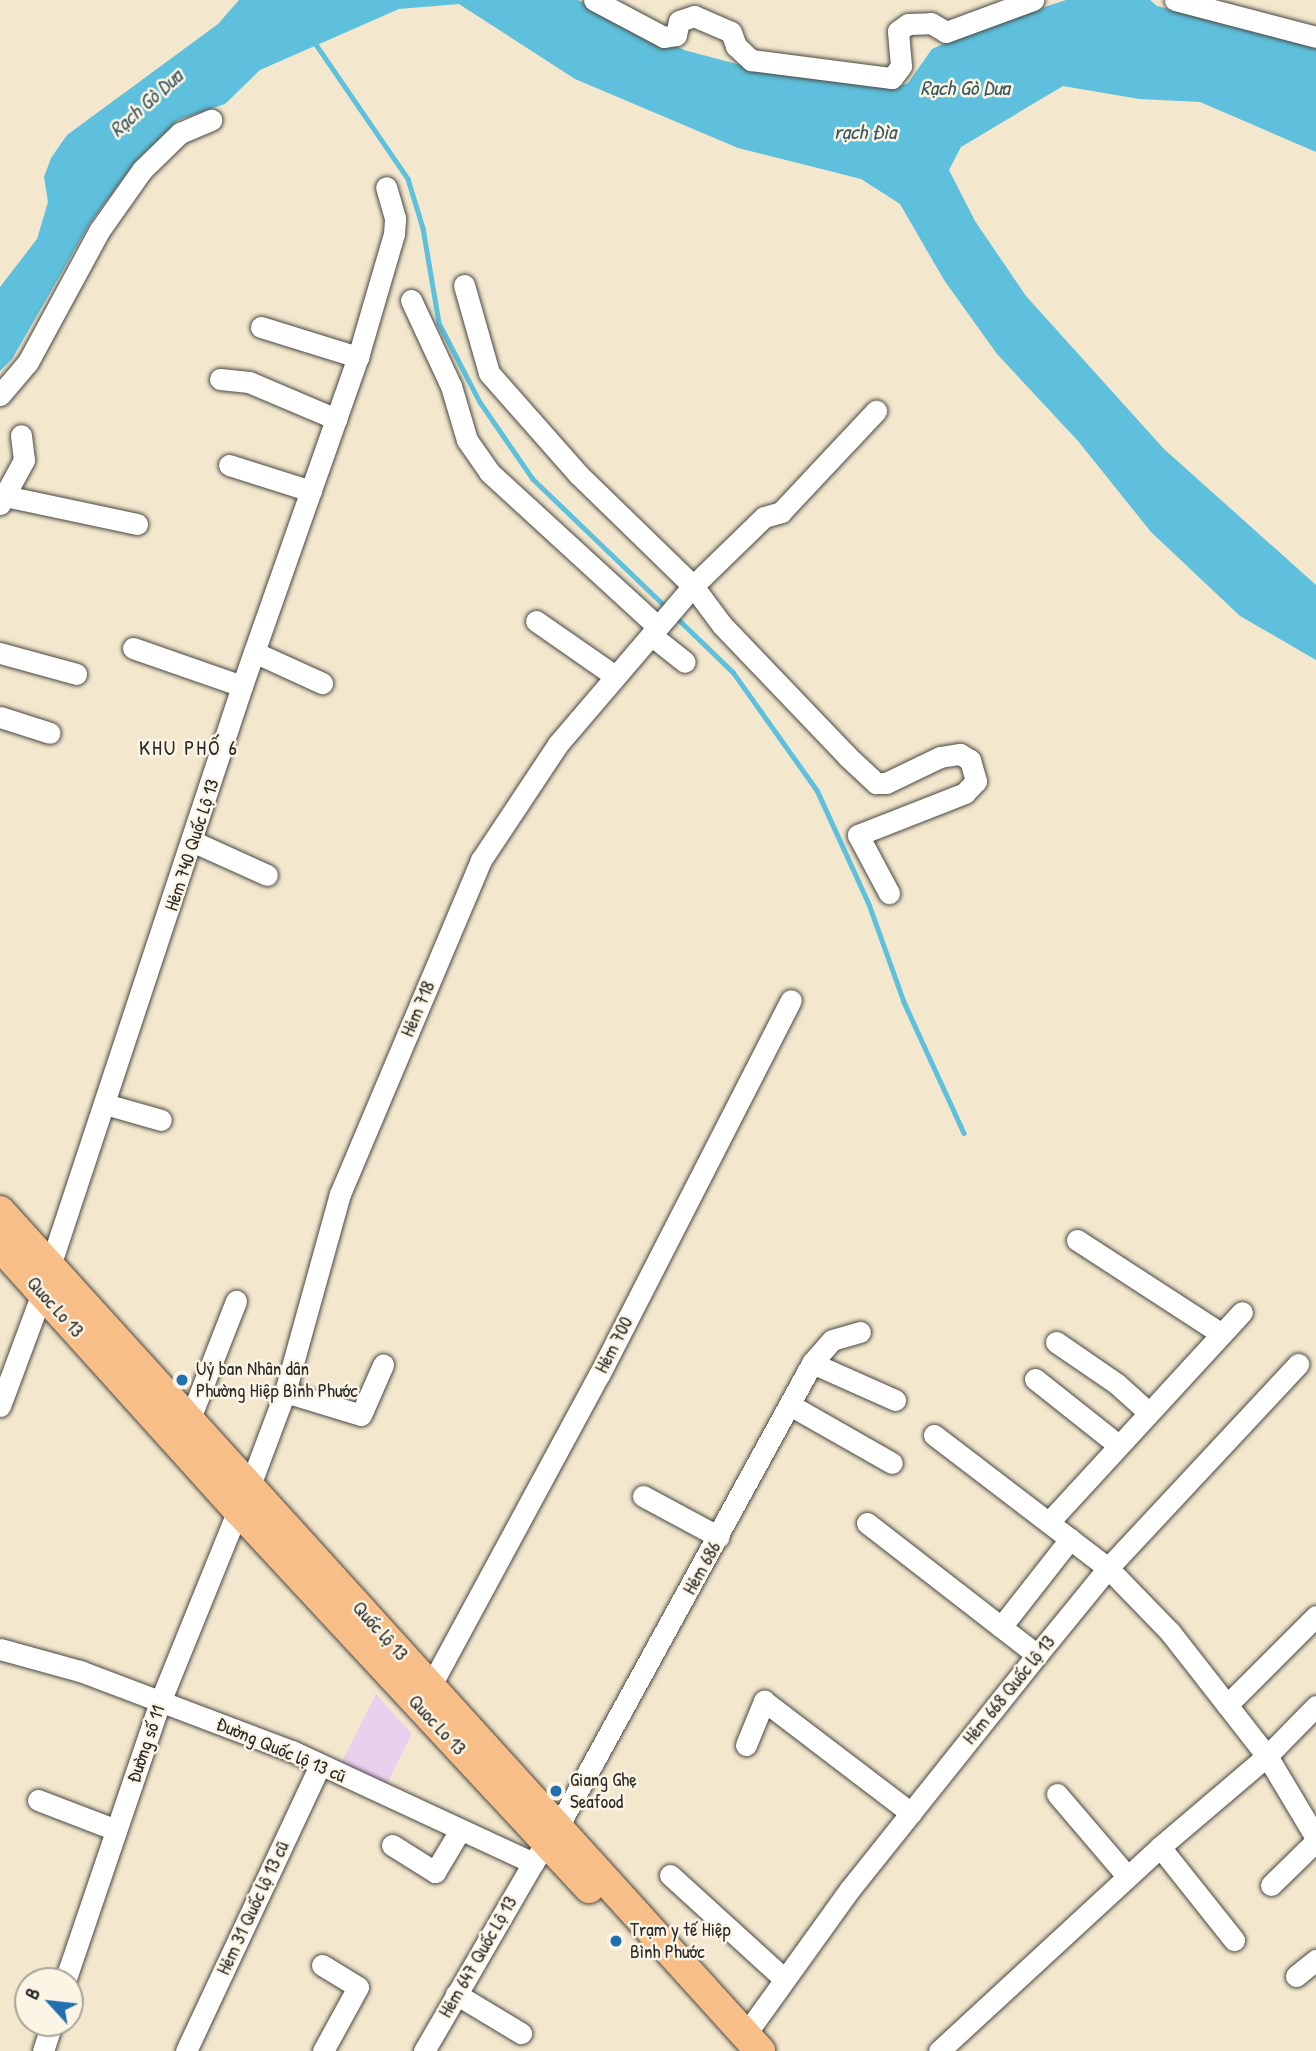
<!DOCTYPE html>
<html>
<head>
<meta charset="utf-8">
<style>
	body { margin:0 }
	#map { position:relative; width:1316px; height:2051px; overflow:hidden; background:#f3e8cd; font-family:"Patrick Hand",sans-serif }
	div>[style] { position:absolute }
	.built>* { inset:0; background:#e9d1ed }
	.water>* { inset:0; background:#5ec0dc }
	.stream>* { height:4.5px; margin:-2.25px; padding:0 2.25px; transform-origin:2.25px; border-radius:2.25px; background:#5ec0dc }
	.roads { filter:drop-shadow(0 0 2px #494743) drop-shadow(0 0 2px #494743) }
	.minor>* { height:21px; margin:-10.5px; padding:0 10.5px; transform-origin:10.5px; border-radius:10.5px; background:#fff }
	.highway>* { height:30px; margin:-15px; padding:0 15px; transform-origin:15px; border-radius:15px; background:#f7be87 }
	.dots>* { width:19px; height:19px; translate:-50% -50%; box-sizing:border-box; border:4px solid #fcf5e5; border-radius:50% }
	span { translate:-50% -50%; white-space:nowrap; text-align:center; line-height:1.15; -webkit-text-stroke:5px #fcf5e5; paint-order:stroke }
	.street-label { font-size:19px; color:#2b2b2b }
	.poi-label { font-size:19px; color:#2b2b2b }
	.left { translate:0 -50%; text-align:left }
	.water-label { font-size:21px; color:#3a5860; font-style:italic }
	.neighbourhood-label { font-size:21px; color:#2b2b2b; letter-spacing:2px }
	.north { position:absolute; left:14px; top:1967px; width:70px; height:70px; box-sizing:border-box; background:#fcf5e5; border:2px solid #a8a49b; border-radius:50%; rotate:297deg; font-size:19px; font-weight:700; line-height:28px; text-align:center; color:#2b2b2b }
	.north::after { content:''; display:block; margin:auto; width:24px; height:32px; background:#1f6fb2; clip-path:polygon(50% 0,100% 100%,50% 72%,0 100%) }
</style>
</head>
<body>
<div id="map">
	<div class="built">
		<i style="clip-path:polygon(376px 1694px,412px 1734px,384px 1790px,339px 1767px)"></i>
	</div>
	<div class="water">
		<i style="clip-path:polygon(239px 0,578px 0,684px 50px,767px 72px,893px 89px,908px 83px,932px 49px,973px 30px,1066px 0,1150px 0,1157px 6px,1316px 47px,1316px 152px,1200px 102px,1139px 99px,1063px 86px,961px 147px,949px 170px,975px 221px,1026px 296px,1164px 449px,1316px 585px,1316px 660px,1240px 616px,1151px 532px,1078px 441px,997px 354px,944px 280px,900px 204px,861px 179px,738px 148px,575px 79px,459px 4px,399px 9px,260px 70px,225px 104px,178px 120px,136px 161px,90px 223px,12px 359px,0 371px,0 287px,37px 239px,48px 202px,44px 177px,51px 158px,67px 135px,218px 24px)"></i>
	</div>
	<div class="stream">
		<i style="left:313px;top:40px;width:168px;rotate:55.6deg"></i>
		<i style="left:408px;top:179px;width:51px;rotate:73deg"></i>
		<i style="left:423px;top:228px;width:96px;rotate:80.4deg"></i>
		<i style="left:439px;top:323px;width:89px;rotate:62.6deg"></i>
		<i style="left:480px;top:402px;width:93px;rotate:55.5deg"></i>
		<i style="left:533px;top:479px;width:186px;rotate:43.9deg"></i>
		<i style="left:676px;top:617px;width:79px;rotate:44deg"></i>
		<i style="left:733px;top:672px;width:145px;rotate:54.6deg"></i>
		<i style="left:817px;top:790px;width:125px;rotate:65.5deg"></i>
		<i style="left:869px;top:904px;width:104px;rotate:70.3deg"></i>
		<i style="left:904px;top:1002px;width:144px;rotate:65.4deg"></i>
	</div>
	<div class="roads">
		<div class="minor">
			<i style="left:594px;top:0;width:79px;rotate:27.9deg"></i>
			<i style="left:664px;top:37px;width:12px;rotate:-9deg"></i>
			<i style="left:676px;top:35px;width:14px;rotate:-78deg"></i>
			<i style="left:679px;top:21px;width:16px;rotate:-18deg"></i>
			<i style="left:694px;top:16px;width:40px;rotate:23.4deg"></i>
			<i style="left:731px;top:32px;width:15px;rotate:70deg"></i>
			<i style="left:736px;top:46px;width:21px;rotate:43deg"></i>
			<i style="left:751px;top:60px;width:142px;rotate:7.3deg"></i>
			<i style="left:892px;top:78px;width:15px;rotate:-53deg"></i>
			<i style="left:901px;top:66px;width:35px;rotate:-95deg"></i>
			<i style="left:898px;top:31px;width:12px;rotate:-35deg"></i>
			<i style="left:908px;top:24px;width:23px;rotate:-2deg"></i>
			<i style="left:931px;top:23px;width:17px;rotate:31deg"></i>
			<i style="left:946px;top:32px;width:93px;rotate:-20.2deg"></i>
			<i style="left:1175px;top:0;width:146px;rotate:14.7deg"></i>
			<i style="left:464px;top:285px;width:91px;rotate:74.1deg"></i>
			<i style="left:489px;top:373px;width:136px;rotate:48.6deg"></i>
			<i style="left:579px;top:475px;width:159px;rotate:44.2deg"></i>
			<i style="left:693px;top:586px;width:49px;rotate:53.4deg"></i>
			<i style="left:722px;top:625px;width:181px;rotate:46.3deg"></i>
			<i style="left:847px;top:756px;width:40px;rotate:43deg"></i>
			<i style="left:876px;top:783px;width:10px"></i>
			<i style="left:886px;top:783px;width:60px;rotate:-25.7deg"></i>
			<i style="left:940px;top:757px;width:20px;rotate:-9deg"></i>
			<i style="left:960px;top:754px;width:12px;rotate:31deg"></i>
			<i style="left:970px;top:760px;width:22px;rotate:74deg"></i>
			<i style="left:976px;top:781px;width:16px;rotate:133deg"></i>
			<i style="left:965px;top:793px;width:115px;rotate:158.6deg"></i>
			<i style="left:858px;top:835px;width:66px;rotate:61.9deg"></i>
			<i style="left:411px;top:300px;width:95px;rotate:65.1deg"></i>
			<i style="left:451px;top:386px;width:56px;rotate:73.5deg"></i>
			<i style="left:467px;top:440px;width:39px;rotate:55deg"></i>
			<i style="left:489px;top:472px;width:229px;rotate:42.5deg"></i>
			<i style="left:261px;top:327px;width:102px;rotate:17.2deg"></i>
			<i style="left:220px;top:379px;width:29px;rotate:6deg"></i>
			<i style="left:249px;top:382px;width:95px;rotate:23deg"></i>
			<i style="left:0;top:395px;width:43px;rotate:-49.7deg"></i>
			<i style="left:28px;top:362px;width:149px;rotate:-61.5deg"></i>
			<i style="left:99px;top:231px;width:75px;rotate:-54.8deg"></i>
			<i style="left:142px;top:170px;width:53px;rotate:-44.2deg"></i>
			<i style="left:180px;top:133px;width:34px;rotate:-23deg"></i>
			<i style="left:229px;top:465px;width:86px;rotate:17.6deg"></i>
			<i style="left:5px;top:496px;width:135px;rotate:12deg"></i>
			<i style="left:0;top:504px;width:50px;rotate:-61.4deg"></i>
			<i style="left:24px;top:460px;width:25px;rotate:-97deg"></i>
			<i style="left:536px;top:621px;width:96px;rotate:34.8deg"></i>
			<i style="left:651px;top:635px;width:43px;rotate:38.5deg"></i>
			<i style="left:133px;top:648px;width:115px;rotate:19.2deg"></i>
			<i style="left:254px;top:652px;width:75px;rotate:24.5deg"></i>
			<i style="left:0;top:653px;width:79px;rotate:15.4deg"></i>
			<i style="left:0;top:717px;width:52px;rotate:17.7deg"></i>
			<i style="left:194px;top:842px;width:80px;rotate:24.3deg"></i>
			<i style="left:105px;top:1104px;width:58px;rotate:15.9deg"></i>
			<i style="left:1077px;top:1240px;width:171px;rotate:33deg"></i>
			<i style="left:50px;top:1266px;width:611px;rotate:-71.68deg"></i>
			<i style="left:242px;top:686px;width:349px;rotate:-70.6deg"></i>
			<i style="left:358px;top:357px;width:128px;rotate:-73.7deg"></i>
			<i style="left:394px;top:234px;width:16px;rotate:-86deg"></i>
			<i style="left:395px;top:218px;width:32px;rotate:-106deg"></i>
			<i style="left:1056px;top:1342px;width:74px;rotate:34.5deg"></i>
			<i style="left:1117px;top:1384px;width:40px;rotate:42deg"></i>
			<i style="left:812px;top:1363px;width:91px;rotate:24deg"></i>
			<i style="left:1035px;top:1379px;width:105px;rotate:38.4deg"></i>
			<i style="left:285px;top:1392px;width:79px;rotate:16.8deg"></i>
			<i style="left:361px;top:1415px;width:55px;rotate:-66.3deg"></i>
			<i style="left:790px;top:1405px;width:117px;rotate:29.6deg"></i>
			<i style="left:0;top:1406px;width:121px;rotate:-69.6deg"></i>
			<i style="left:189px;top:1421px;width:129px;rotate:-68.6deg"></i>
			<i style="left:934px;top:1435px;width:219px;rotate:37.4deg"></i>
			<i style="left:1108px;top:1568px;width:89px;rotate:45.9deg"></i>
			<i style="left:1170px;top:1632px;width:157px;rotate:52deg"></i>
			<i style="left:1267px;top:1756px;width:96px;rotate:59.1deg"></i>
			<i style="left:249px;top:1488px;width:103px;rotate:-69.4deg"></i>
			<i style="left:285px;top:1392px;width:205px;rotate:-74.5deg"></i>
			<i style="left:340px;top:1194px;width:363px;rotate:-67.1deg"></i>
			<i style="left:481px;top:860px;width:139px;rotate:-56.4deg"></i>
			<i style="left:558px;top:744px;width:208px;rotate:-49.5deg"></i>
			<i style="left:693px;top:586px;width:99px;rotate:-44.2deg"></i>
			<i style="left:764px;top:517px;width:18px;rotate:-16deg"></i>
			<i style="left:781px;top:512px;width:139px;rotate:-46.8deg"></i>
			<i style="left:643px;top:1496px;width:86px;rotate:28.3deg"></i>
			<i style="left:1049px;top:1522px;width:285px;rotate:-47.4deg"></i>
			<i style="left:867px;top:1523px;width:215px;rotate:37.8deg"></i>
			<i style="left:1001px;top:1627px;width:112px;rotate:-51.9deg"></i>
			<i style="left:0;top:1649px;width:83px;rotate:15.4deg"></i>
			<i style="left:80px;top:1671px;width:227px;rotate:20.7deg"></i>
			<i style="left:292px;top:1751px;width:266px;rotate:24.9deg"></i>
			<i style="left:533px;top:1863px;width:24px;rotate:-57deg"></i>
			<i style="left:430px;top:1687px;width:355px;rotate:-61.6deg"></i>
			<i style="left:599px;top:1375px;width:421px;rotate:-62.9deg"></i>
			<i style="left:1227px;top:1705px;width:126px;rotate:-45deg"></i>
			<i style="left:746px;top:1745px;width:48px;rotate:-67.8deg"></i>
			<i style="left:764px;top:1701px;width:185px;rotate:37.3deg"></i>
			<i style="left:1057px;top:1794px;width:108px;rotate:49.5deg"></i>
			<i style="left:38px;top:1800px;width:84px;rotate:21deg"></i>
			<i style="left:559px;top:1825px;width:527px;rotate:-61.29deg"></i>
			<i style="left:812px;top:1363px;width:30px;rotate:-49deg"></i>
			<i style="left:832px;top:1340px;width:29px;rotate:-16deg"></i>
			<i style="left:392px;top:1845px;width:51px;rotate:32.1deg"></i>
			<i style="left:435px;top:1872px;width:47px;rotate:-59deg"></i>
			<i style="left:1160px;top:1847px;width:119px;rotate:51.5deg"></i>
			<i style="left:670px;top:1875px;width:153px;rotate:42.3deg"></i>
			<i style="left:1271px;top:1885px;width:63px;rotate:-44.4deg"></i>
			<i style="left:322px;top:1965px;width:42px;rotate:31.4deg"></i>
			<i style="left:358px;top:1987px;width:73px;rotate:118.7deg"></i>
			<i style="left:1296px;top:1976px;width:26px;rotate:-39deg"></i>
			<i style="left:65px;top:1981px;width:295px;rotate:-71.2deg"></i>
			<i style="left:160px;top:1702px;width:207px;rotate:-67.9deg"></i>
			<i style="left:456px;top:1994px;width:76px;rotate:31deg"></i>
			<i style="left:745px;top:2035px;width:180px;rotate:-54.3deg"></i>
			<i style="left:850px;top:1889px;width:300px;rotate:-51.4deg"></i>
			<i style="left:1037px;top:1655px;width:112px;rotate:-50.8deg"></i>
			<i style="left:1108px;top:1568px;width:279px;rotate:-47deg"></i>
			<i style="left:43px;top:2051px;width:29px;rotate:-72deg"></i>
			<i style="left:186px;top:2051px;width:316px;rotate:-64.9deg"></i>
			<i style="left:424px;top:2051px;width:217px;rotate:-59.9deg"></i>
			<i style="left:939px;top:2051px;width:301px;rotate:-42.7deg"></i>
			<i style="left:1160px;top:1847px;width:140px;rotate:-40.4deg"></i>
			<i style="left:1267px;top:1756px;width:70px;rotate:-45.6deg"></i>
		</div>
		<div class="highway">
			<i style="left:0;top:1211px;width:1133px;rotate:47.86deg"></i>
			<i style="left:0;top:1246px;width:355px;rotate:48deg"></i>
			<i style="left:238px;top:1510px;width:516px;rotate:47.12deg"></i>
		</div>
	</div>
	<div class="dots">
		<i style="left:182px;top:1380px;background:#1f6fb2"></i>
		<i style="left:556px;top:1791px;background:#1f6fb2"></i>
		<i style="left:616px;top:1941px;background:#1f6fb2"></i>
	</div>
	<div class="street-label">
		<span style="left:192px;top:845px;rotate:-72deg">Hẻm 740 Quốc Lộ 13</span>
		<span style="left:418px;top:1009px;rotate:-67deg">Hẻm 718</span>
		<span style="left:55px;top:1307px;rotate:48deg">Quoc Lo 13</span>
		<span style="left:614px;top:1345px;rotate:-63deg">Hẻm 700</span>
		<span style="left:702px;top:1568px;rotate:-61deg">Hẻm 686</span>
		<span style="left:380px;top:1631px;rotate:48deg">Quốc lộ 13</span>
		<span style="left:1009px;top:1690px;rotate:-51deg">Hẻm 668 Quốc lộ 13</span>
		<span style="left:437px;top:1725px;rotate:47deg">Quoc Lo 13</span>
		<span style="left:146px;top:1744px;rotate:-71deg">Đường số 11</span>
		<span style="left:281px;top:1750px;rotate:23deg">Đường Quốc lộ 13 cũ</span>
		<span style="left:253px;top:1908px;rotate:-65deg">Hẻm 31 Quốc lộ 13 cũ</span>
		<span style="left:478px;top:1957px;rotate:-60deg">Hẻm 647 Quốc Lộ 13</span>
	</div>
	<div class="poi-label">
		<span class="left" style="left:196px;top:1380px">Uỷ ban Nhân dân<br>Phường Hiệp Bình Phước</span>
		<span class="left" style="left:570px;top:1791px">Giang Ghẹ<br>Seafood</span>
		<span class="left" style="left:630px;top:1941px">Trạm y tế Hiệp<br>Bình Phước</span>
	</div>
	<div class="water-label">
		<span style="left:965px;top:88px">Rạch Gò Dưa</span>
		<span style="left:146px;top:103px;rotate:-42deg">Rạch Gò Dưa</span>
		<span style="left:865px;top:132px">rạch Đìa</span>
	</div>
	<div class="neighbourhood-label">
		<span style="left:189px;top:748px">KHU PHỐ 6</span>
	</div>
	<div class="north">B</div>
</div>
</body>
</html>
